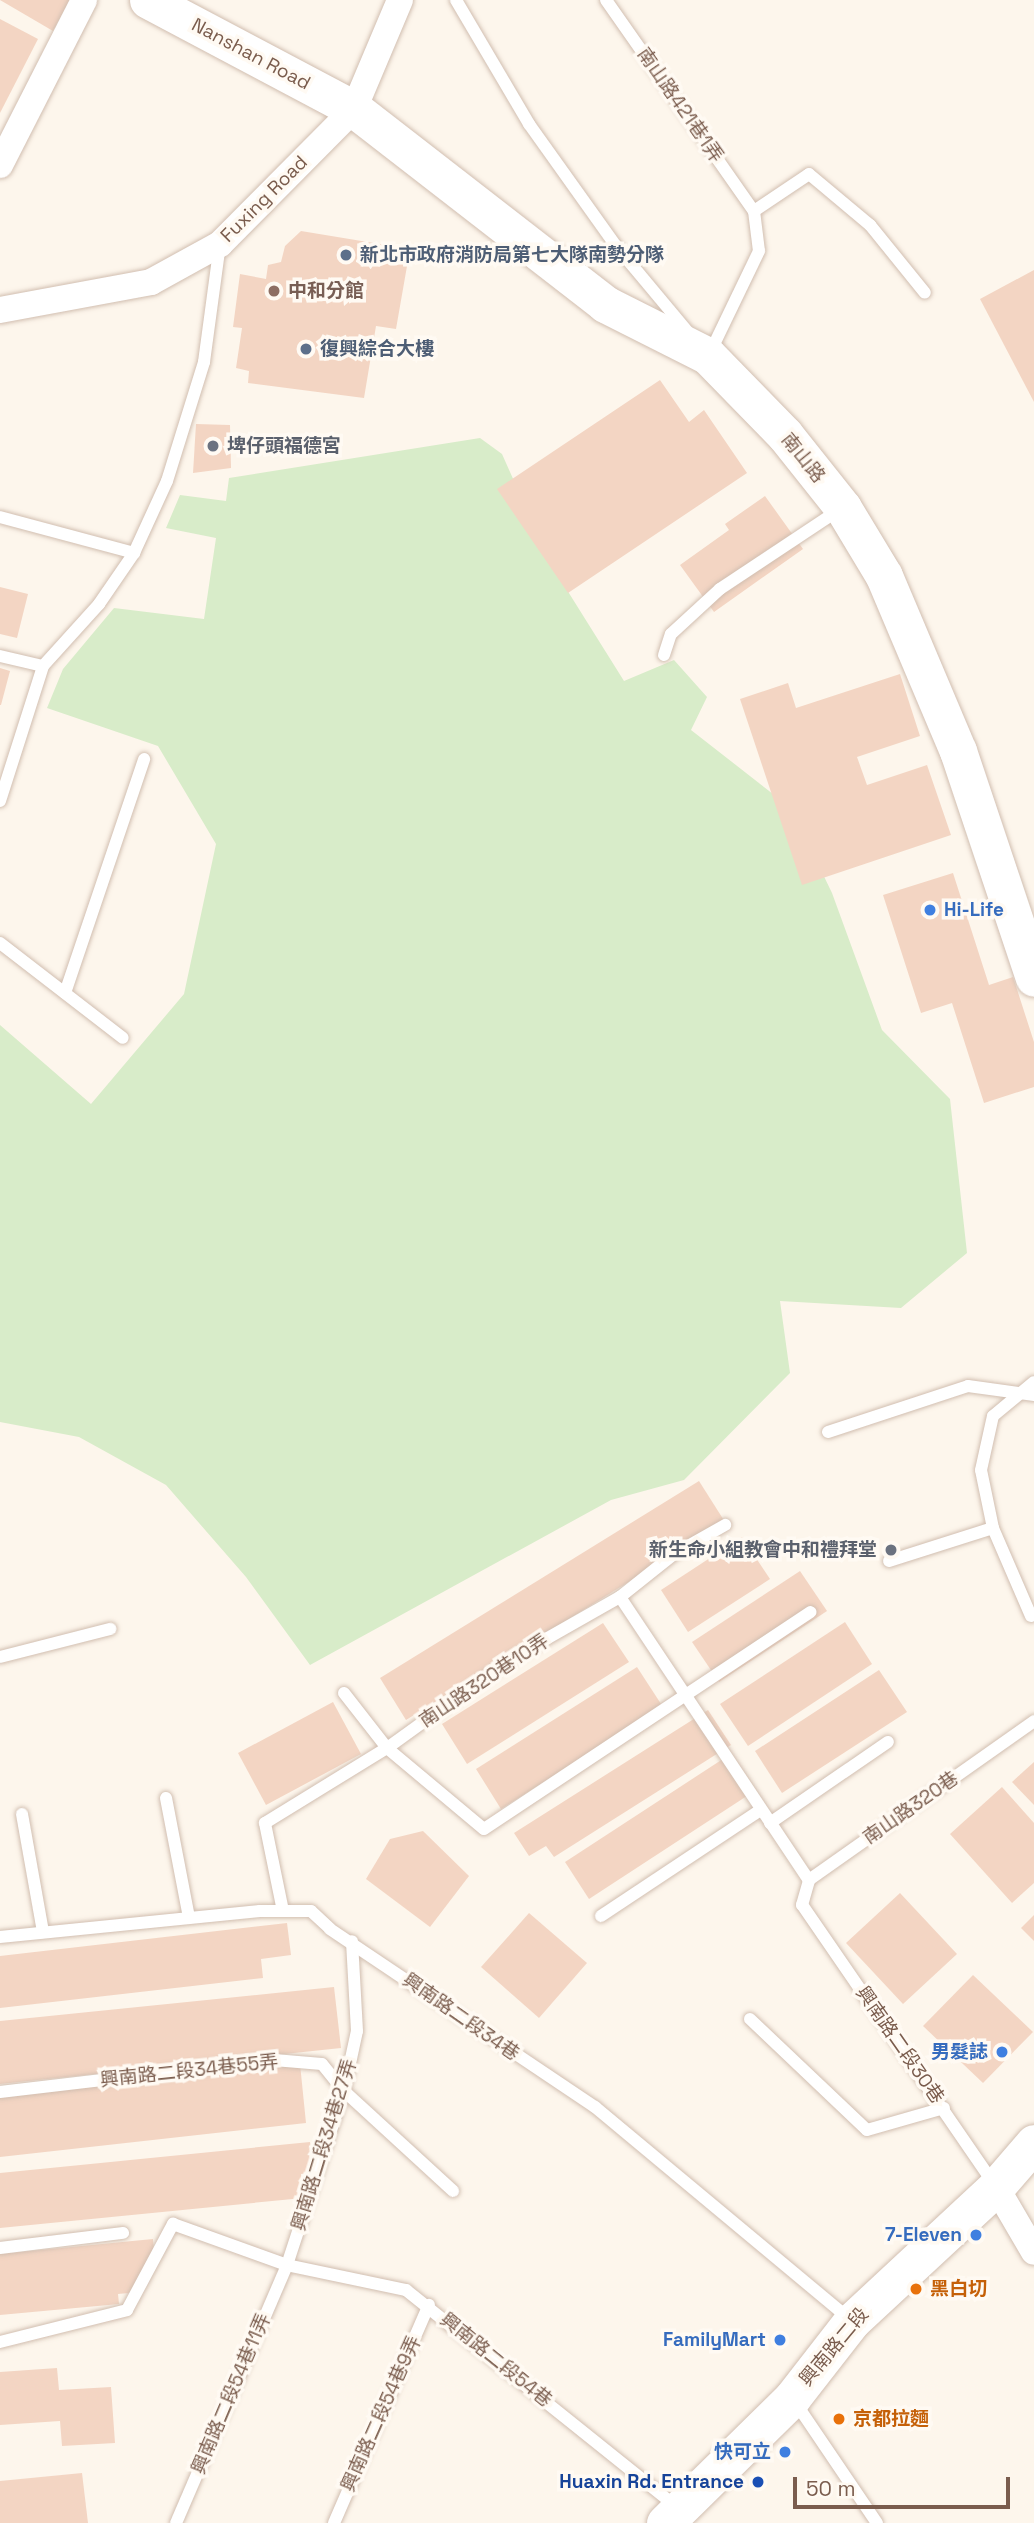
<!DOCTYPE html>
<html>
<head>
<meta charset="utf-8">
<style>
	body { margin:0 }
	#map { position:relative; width:1034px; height:2523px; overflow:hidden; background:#fdf6ec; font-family:"Space Grotesk","Noto Sans TC",sans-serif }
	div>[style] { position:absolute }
	.green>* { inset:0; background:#d8ecc9 }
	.building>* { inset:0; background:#f3d5c3 }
	.roads { filter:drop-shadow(0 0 2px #d1beb0) drop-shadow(0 0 2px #d1beb0) }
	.lane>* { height:12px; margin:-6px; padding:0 6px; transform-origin:6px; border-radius:6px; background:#fff }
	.street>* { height:26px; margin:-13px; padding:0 13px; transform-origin:13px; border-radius:13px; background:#fff }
	.secondary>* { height:37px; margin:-18.5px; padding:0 18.5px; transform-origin:18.5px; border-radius:18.5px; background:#fff }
	.dots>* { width:19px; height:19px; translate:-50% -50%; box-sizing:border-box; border:4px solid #fffaf3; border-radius:50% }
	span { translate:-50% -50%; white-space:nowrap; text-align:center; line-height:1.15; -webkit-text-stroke:7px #fffaf3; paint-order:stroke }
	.street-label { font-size:19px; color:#7a5c4d }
	.service-label { font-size:19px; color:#4e5e75; font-weight:700 }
	.left { translate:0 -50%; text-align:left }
	.education-label { font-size:19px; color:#785e54; font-weight:700 }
	.worship-label { font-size:19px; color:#5b616d; font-weight:700 }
	.right { translate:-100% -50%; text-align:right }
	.shop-label { font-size:19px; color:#366cbe; font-weight:700 }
	.food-label { font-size:19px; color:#c56008; font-weight:700 }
	.transit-label { font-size:19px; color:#164399; font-weight:700 }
	.scale { position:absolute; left:793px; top:2477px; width:217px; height:32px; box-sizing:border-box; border:4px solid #7a5c4d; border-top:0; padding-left:9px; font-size:21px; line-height:24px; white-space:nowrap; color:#7a5c4d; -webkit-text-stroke:5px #fffaf3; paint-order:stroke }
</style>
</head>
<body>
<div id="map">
	<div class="green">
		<i style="clip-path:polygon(480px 438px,502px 454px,552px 566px,624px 681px,674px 660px,707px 697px,691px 730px,791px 808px,832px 893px,882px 1030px,950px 1099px,967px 1253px,901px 1308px,780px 1301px,790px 1373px,684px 1480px,611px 1500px,310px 1665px,246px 1577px,166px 1485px,79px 1437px,0 1422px,0 1025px,91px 1104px,184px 994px,216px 844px,158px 746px,47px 708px,63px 669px,114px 608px,204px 619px,216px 538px,166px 528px,180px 495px,226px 501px,229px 478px)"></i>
	</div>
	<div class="building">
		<i style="clip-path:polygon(0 0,70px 0,53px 31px)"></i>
		<i style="clip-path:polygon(0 19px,38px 39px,0 113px)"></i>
		<i style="clip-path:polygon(301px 231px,410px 249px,396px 329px,376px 326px,364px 398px,248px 383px,249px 371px,236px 368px,242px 328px,233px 327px,240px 274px,266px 279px,268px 265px,281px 262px,285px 246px)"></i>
		<i style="clip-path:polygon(1034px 270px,1034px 402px,980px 299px)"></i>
		<i style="clip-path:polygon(660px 380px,689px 422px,704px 410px,747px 473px,568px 593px,497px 489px)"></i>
		<i style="clip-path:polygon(196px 424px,230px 425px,231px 468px,193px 473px)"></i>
		<i style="clip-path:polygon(765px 496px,803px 549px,714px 612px,680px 565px,729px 530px,725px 524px)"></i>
		<i style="clip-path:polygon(0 587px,28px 594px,17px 638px,0 634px)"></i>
		<i style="clip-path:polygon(0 668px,10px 671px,1px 705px,0 705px)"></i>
		<i style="clip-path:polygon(900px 674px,920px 736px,857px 757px,867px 785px,927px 765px,951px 835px,802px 885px,740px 699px,788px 683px,796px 708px)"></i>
		<i style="clip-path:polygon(953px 873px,989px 985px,1013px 977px,1034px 1042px,1034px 1087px,984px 1103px,952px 1003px,921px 1013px,883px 895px)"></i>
		<i style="clip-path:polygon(699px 1481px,725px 1522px,406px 1720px,380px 1678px)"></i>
		<i style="clip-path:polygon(742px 1537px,770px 1579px,688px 1632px,661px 1590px)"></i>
		<i style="clip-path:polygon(800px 1571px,827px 1611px,719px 1682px,692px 1642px)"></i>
		<i style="clip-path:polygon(845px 1622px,872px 1664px,748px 1746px,720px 1704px)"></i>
		<i style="clip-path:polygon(603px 1623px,629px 1662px,467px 1764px,442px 1724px)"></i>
		<i style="clip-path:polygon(637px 1667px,663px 1707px,501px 1809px,476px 1769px)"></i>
		<i style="clip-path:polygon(879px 1670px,907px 1712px,782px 1793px,755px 1751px)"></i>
		<i style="clip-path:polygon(333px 1702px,361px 1754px,266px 1805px,238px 1753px)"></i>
		<i style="clip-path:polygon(708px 1710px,731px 1745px,554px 1857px,546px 1846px,529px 1856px,514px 1833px)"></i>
		<i style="clip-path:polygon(729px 1755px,753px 1792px,589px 1899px,565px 1862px)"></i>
		<i style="clip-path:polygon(1034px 1762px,1034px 1805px,1012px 1782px)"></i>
		<i style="clip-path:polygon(1002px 1787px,1034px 1823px,1034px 1883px,1012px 1903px,950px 1834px)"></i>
		<i style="clip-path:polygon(423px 1831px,469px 1876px,430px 1927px,366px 1879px,390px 1839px)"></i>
		<i style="clip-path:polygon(900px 1893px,957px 1954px,903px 2004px,846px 1943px)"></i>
		<i style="clip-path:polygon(529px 1913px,587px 1963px,539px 2018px,481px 1967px)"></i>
		<i style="clip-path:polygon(1034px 1915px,1034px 1941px,1021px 1928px)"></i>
		<i style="clip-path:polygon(287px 1923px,291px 1955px,261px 1959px,263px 1978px,0 2008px,0 1956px)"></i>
		<i style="clip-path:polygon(973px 1975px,1033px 2032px,983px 2083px,923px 2026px)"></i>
		<i style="clip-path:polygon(334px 1987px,341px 2048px,0 2084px,0 2021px)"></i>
		<i style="clip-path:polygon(300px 2064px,306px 2123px,0 2157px,0 2097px)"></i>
		<i style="clip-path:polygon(310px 2142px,314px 2173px,301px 2174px,303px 2198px,0 2228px,0 2173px)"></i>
		<i style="clip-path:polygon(153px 2239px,155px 2262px,139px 2292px,118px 2294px,119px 2304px,0 2315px,0 2254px)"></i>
		<i style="clip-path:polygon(57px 2368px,59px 2390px,111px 2387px,115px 2443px,62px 2446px,60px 2421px,0 2425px,0 2372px)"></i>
		<i style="clip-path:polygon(82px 2473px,88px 2523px,0 2523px,0 2481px)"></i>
	</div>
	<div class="roads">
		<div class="lane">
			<i style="left:456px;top:0;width:144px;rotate:59.5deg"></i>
			<i style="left:529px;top:124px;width:150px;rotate:54.5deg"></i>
			<i style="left:616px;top:246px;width:112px;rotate:50.1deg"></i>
			<i style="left:606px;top:0;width:258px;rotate:55deg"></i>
			<i style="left:754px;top:211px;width:40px;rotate:82.9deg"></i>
			<i style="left:759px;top:251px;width:113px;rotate:115.7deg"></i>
			<i style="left:754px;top:211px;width:66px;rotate:-33.9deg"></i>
			<i style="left:809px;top:174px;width:80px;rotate:39.9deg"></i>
			<i style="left:870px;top:225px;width:87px;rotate:51deg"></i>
			<i style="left:0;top:517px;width:139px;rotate:15deg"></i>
			<i style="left:664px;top:655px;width:22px;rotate:-72deg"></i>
			<i style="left:671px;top:634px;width:67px;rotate:-42.6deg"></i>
			<i style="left:720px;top:589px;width:143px;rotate:-33.6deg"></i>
			<i style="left:0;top:656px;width:44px;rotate:13.1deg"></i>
			<i style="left:0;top:801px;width:142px;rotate:-72.3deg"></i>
			<i style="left:43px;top:666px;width:84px;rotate:-47.9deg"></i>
			<i style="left:99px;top:604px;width:62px;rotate:-55.5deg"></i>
			<i style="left:134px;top:553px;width:79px;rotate:-65.4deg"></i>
			<i style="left:167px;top:481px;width:125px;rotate:-72.7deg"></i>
			<i style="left:204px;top:362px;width:119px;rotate:-82.3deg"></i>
			<i style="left:0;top:943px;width:155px;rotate:37.7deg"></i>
			<i style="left:65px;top:993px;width:247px;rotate:-71.3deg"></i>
			<i style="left:828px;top:1432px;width:147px;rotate:-18.2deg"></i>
			<i style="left:968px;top:1386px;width:67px;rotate:7.8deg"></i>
			<i style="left:889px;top:1561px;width:109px;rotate:-17.6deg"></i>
			<i style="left:620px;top:1597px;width:340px;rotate:56.3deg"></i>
			<i style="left:1031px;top:1616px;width:96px;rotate:-113.4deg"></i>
			<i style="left:993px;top:1528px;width:59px;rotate:-101.7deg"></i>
			<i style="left:981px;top:1470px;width:55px;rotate:-77.5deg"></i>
			<i style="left:993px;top:1416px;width:53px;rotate:-39.7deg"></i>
			<i style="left:0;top:1657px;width:114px;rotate:-14.3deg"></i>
			<i style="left:344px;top:1693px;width:70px;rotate:52deg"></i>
			<i style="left:387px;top:1748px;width:126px;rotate:39.9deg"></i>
			<i style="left:484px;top:1829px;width:392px;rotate:-33.6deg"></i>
			<i style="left:166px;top:1798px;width:121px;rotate:79.1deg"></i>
			<i style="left:22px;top:1814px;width:120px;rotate:79.9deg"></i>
			<i style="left:770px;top:1823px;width:143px;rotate:-34.5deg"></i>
			<i style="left:283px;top:1911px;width:90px;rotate:-101.6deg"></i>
			<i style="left:265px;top:1823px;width:143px;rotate:-31.6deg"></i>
			<i style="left:387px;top:1748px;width:150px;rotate:-35.8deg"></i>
			<i style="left:509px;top:1660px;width:128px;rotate:-29.6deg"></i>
			<i style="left:620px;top:1597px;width:69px;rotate:-38.5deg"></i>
			<i style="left:674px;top:1554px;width:59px;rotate:-29.6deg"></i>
			<i style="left:601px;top:1916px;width:190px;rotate:-33.6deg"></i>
			<i style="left:0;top:1937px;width:261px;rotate:-5.7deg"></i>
			<i style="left:260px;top:1911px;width:51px"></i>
			<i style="left:311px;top:1911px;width:26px;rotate:43deg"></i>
			<i style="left:330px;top:1929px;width:319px;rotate:33.9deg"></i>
			<i style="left:595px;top:2107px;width:331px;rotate:39.8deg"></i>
			<i style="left:750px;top:2019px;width:161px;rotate:43.5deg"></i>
			<i style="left:867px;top:2130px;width:80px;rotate:-15.9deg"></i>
			<i style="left:0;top:2092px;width:276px;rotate:-6.7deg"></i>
			<i style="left:274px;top:2060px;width:48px;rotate:4.8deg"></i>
			<i style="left:322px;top:2064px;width:35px;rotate:51deg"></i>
			<i style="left:344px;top:2091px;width:148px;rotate:42.5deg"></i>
			<i style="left:994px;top:2184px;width:339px;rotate:-124.5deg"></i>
			<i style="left:802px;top:1905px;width:26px;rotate:-74deg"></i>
			<i style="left:809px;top:1880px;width:276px;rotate:-35.2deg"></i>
			<i style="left:0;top:2248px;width:124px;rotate:-7deg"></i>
			<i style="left:0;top:2342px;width:131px;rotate:-14.1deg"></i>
			<i style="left:127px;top:2310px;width:98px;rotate:-61.9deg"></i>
			<i style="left:173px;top:2224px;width:121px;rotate:19.8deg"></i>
			<i style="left:287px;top:2265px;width:122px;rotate:11.9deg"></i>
			<i style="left:406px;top:2290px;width:346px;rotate:38.7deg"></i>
			<i style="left:795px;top:2402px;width:146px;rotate:55.9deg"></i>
			<i style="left:176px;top:2523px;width:281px;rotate:-66.7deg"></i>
			<i style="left:287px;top:2265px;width:183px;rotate:-71.9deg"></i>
			<i style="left:344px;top:2091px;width:61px;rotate:-77.8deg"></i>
			<i style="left:357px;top:2031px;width:90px;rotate:-93.2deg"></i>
			<i style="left:334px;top:2523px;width:238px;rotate:-66.5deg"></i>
		</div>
		<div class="street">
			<i style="left:0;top:165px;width:185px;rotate:-63deg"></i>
			<i style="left:0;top:310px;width:154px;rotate:-10.5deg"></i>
			<i style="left:151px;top:282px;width:79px;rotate:-28.8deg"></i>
			<i style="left:220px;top:244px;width:190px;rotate:-45.2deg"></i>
			<i style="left:354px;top:109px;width:118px;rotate:-67.1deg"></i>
			<i style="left:996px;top:2187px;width:75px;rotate:59.7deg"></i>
		</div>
		<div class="secondary">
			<i style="left:148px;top:0;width:233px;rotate:27.9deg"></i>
			<i style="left:354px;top:109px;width:318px;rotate:37.8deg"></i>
			<i style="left:605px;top:304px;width:115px;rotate:26.8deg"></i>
			<i style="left:708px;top:356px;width:110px;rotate:45.7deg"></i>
			<i style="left:785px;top:435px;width:93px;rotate:51.5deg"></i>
			<i style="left:843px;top:508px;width:79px;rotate:58.9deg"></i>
			<i style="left:884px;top:576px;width:190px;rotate:67.1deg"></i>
			<i style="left:958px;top:751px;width:239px;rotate:71.5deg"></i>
			<i style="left:665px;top:2523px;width:178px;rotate:-44.5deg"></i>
			<i style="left:792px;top:2398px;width:98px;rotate:-52.1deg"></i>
			<i style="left:852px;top:2321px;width:197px;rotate:-42.9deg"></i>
			<i style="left:996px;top:2187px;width:58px;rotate:-49.2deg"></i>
		</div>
	</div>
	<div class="dots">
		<i style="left:346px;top:255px;background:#5c6f8a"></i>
		<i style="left:274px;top:291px;background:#8d6e63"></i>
		<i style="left:306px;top:349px;background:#5c6f8a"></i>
		<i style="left:213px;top:446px;background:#6b7280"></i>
		<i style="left:930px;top:910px;background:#3f7fe0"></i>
		<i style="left:891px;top:1550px;background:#6b7280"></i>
		<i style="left:1002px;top:2052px;background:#3f7fe0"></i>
		<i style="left:976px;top:2235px;background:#3f7fe0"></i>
		<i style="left:916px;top:2289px;background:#e8710a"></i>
		<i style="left:780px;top:2340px;background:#3f7fe0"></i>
		<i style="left:839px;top:2419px;background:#e8710a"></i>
		<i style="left:785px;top:2452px;background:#3f7fe0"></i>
		<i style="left:758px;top:2482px;background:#1a4fb4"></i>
	</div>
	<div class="street-label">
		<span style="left:251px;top:54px;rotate:28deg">Nanshan Road</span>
		<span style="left:680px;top:105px;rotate:55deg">南山路421巷1弄</span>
		<span style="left:264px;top:199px;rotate:-45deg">Fuxing Road</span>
		<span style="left:803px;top:458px;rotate:51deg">南山路</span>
		<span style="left:484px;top:1681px;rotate:-34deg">南山路320巷10弄</span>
		<span style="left:911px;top:1808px;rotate:-35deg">南山路320巷</span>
		<span style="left:461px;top:2017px;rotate:35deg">興南路二段34巷</span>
		<span style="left:900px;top:2045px;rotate:55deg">興南路二段30巷</span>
		<span style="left:189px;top:2071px;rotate:-6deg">興南路二段34巷55弄</span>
		<span style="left:324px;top:2145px;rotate:-73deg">興南路二段34巷27弄</span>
		<span style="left:834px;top:2347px;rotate:-50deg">興南路二段</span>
		<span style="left:496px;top:2360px;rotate:39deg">興南路二段54巷</span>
		<span style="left:231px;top:2394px;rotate:-67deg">興南路二段54巷11弄</span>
		<span style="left:381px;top:2414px;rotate:-66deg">興南路二段54巷9弄</span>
	</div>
	<div class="service-label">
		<span class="left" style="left:360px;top:255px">新北市政府消防局第七大隊南勢分隊</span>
		<span class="left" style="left:320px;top:349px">復興綜合大樓</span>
	</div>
	<div class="education-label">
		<span class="left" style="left:288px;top:291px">中和分館</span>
	</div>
	<div class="worship-label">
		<span class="left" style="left:227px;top:446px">埤仔頭福德宮</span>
		<span class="right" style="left:877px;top:1550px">新生命小組教會中和禮拜堂</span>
	</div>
	<div class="shop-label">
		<span class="left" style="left:944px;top:910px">Hi-Life</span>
		<span class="right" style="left:988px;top:2052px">男髮誌</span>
		<span class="right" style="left:962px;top:2235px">7-Eleven</span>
		<span class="right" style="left:766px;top:2340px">FamilyMart</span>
		<span class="right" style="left:771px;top:2452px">快可立</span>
	</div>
	<div class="food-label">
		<span class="left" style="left:930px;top:2289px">黑白切</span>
		<span class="left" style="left:853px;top:2419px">京都拉麵</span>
	</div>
	<div class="transit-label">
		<span class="right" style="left:744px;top:2482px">Huaxin Rd. Entrance</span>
	</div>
	<div class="scale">50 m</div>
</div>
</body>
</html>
